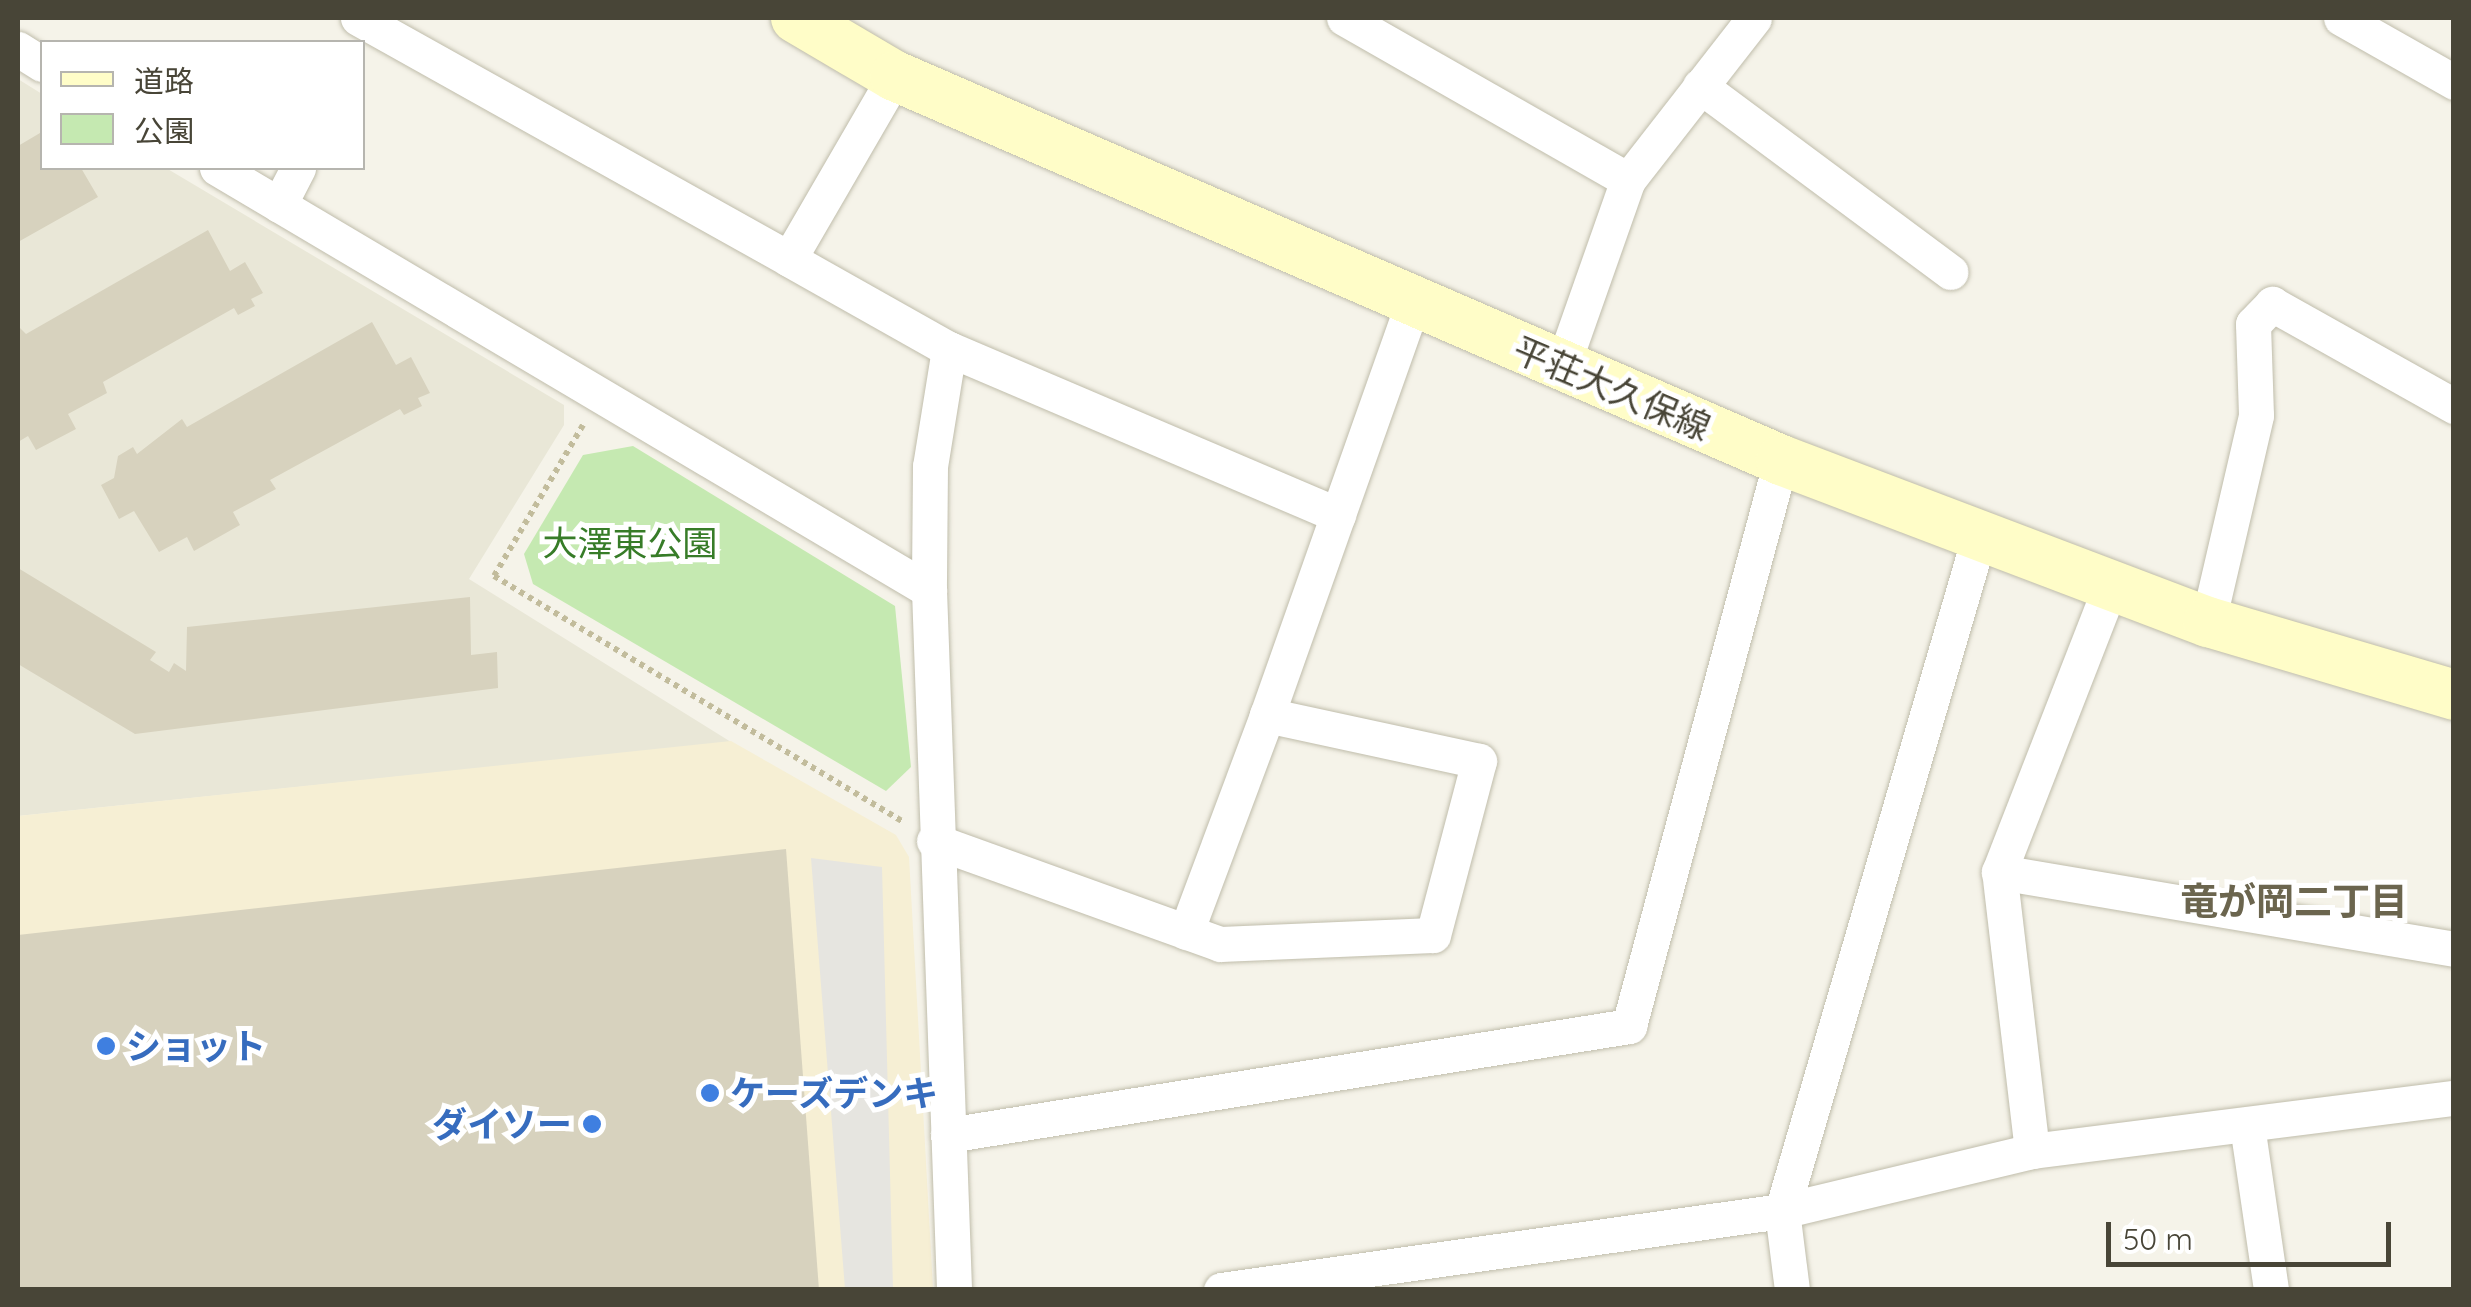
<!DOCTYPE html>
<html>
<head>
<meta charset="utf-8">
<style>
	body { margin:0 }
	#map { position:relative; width:2471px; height:1307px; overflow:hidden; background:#f5f3e9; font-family:Quicksand,"Noto Sans JP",sans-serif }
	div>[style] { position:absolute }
	.residential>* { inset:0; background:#e9e7d7 }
	.commercial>* { inset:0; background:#f6efd4 }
	.green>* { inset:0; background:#c5e9b1 }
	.parking>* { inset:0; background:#e6e5e0 }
	.building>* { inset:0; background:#d7d2be }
	.path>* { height:6px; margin-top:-3px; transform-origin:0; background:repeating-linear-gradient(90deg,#c2bc9c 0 5px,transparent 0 10px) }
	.roads { filter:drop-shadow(0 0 2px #c0bdab) drop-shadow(0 0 2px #c0bdab) }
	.minor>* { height:35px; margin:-17.5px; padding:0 17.5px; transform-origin:17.5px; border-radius:17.5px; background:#fff }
	.secondary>* { height:50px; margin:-25px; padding:0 25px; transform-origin:25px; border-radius:25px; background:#fffdc8 }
	.dots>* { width:28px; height:28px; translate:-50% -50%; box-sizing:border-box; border:5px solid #fff; border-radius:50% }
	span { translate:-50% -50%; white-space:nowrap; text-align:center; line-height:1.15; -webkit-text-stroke:10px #fff; paint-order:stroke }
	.street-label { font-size:35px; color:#484537 }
	.park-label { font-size:35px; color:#377c28 }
	.shop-label { font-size:35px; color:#366cbe; font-weight:700 }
	.left { translate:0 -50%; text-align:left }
	.right { translate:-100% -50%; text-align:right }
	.neighbourhood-label { font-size:38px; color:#6b654e; font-weight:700 }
	.frame { position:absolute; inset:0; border:20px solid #484537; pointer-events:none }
	.legend { position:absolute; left:40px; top:40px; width:325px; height:130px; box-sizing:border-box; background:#fff; border:2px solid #b6b5af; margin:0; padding:12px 18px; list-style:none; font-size:30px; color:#484537 }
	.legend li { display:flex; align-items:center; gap:20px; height:50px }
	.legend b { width:50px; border:2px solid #b6b5af }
	.scale { position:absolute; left:2106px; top:1222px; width:285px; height:45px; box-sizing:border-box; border:5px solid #484537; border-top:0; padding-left:12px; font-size:30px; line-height:35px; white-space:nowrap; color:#484537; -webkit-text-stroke:8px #fff; paint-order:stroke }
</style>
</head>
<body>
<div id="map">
	<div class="residential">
		<i style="clip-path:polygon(18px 79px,42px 94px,42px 168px,166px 168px,564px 405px,564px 425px,469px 579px,731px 742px,18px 816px)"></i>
	</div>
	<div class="commercial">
		<i style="clip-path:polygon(731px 741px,896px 835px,909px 857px,933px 1289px,18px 1289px,18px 816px)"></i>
	</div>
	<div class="green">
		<i style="clip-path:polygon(633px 446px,895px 606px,911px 767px,886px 791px,533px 584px,524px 554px,583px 455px)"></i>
	</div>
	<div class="parking">
		<i style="clip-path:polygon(811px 858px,882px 867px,893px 1289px,845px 1289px)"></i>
	</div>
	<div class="building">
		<i style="clip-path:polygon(40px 133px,42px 168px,81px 168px,98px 197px,18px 242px,18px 146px)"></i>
		<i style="clip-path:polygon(208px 230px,230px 271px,245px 262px,263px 293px,251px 299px,255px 306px,238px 315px,234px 308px,103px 382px,107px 393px,68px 414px,76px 429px,36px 450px,28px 436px,18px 442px,18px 326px,26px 334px)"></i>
		<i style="clip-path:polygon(372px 322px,396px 365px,411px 357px,430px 393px,418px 398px,422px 406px,404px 415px,400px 409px,270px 480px,276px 489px,233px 512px,240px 525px,194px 551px,187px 537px,159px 552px,134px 511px,119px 519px,101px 485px,114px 478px,118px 456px,133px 447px,137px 454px,182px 419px,187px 427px)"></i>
		<i style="clip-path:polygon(18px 568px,156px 652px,150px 660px,169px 672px,174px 663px,186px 671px,187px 627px,470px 597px,471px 655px,497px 652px,498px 688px,135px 734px,18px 664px)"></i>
		<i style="clip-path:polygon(786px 849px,819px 1290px,18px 1290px,18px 935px)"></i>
	</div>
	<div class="path">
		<i style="left:583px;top:425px;width:175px;rotate:120.5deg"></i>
		<i style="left:494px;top:576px;width:477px;rotate:31deg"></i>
	</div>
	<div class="roads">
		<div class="minor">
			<i style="left:358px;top:18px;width:494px;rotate:29.2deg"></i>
			<i style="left:1344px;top:18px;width:327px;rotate:29.7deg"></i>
			<i style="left:2341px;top:18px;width:130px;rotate:29.5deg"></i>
			<i style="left:18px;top:49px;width:28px;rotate:32deg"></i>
			<i style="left:895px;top:76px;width:211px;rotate:120.1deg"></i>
			<i style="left:789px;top:259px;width:184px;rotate:29.4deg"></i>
			<i style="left:949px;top:349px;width:119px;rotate:99.2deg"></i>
			<i style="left:930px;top:466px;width:124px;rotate:90.5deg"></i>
			<i style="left:929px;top:590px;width:700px;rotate:87.95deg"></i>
			<i style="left:1700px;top:86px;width:312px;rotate:36.6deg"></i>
			<i style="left:217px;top:168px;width:828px;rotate:30.66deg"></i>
			<i style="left:279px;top:205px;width:42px;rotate:-62.8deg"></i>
			<i style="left:949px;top:349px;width:423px;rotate:23.1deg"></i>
			<i style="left:1562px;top:367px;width:198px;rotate:-70.6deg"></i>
			<i style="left:1628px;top:180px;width:205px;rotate:-52.1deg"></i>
			<i style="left:2208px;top:622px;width:212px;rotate:-76.9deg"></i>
			<i style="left:2256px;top:415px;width:91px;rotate:-91.9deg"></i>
			<i style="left:2253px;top:324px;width:28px;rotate:-46deg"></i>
			<i style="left:2272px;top:304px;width:209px;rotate:29.3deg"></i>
			<i style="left:934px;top:841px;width:304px;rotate:19.8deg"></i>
			<i style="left:1220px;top:944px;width:213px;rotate:-2.4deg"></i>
			<i style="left:1433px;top:935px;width:180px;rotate:-75.2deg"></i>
			<i style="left:1479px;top:761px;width:217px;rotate:-167.8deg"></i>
			<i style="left:1267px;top:715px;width:434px;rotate:-70.5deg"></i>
			<i style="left:1999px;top:872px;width:461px;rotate:9.6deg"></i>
			<i style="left:1186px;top:932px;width:232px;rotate:-69.5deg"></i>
			<i style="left:2247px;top:1125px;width:167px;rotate:81.7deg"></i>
			<i style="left:948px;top:1135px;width:690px;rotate:-9.09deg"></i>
			<i style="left:1629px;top:1026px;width:586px;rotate:-74.97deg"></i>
			<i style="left:2032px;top:1151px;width:281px;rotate:-96.7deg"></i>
			<i style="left:1999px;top:872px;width:309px;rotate:-68.7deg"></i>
			<i style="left:1221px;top:1290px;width:567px;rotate:-8.02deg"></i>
			<i style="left:1782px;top:1211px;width:257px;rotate:-13.5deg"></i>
			<i style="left:2032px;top:1151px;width:425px;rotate:-7.2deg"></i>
			<i style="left:1792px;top:1290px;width:80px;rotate:-97.2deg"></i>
			<i style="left:1782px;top:1211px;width:705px;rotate:-73.7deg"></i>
		</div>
		<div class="secondary">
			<i style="left:796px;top:18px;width:115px;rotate:30.4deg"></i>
			<i style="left:895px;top:76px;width:966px;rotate:23.43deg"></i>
			<i style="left:1781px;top:460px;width:457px;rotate:20.8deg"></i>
			<i style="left:2208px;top:622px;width:257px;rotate:16.5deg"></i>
		</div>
	</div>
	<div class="dots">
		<i style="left:106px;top:1046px;background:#3f7fe0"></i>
		<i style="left:710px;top:1093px;background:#3f7fe0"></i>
		<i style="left:592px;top:1124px;background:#3f7fe0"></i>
	</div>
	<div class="street-label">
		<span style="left:1612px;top:388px;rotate:23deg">平荘大久保線</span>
	</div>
	<div class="park-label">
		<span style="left:630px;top:543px">大澤東公園</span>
	</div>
	<div class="shop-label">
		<span class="left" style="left:126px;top:1046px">ショット</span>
		<span class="left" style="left:730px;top:1093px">ケーズデンキ</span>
		<span class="right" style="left:572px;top:1124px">ダイソー</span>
	</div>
	<div class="neighbourhood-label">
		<span style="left:2294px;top:902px">竜が岡二丁目</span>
	</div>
	<div class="frame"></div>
	<ul class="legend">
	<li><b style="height:12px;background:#fffdc8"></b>道路</li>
	<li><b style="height:28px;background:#c5e9b1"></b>公園</li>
	</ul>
	<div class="scale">50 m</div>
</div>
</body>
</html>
